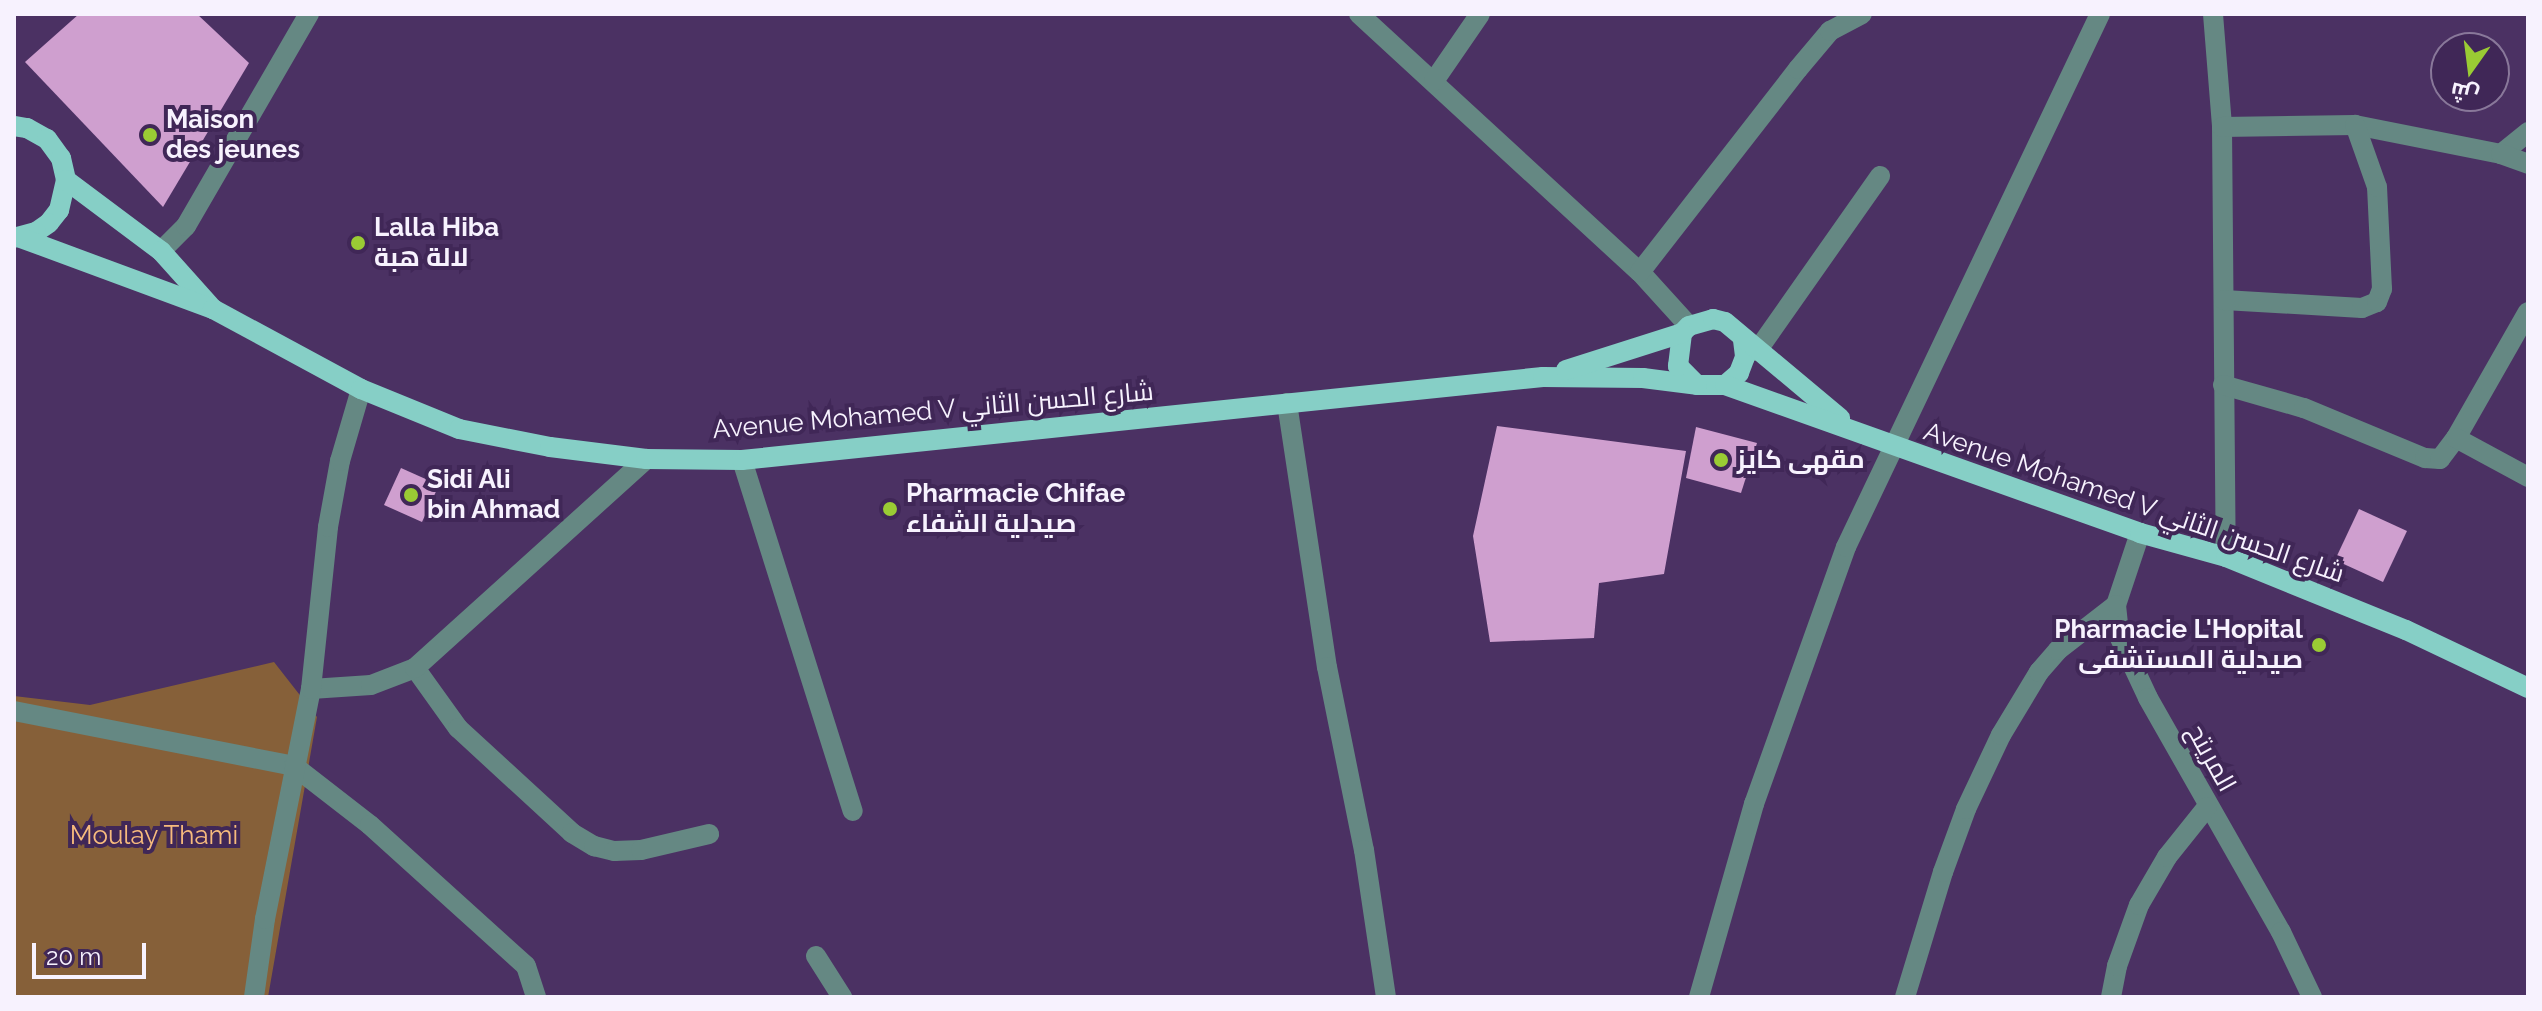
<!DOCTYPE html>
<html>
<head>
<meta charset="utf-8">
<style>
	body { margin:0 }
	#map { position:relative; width:2542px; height:1011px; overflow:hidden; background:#4b3163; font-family:Raleway,Cairo,sans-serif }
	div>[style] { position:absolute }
	.green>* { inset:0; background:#866039 }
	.building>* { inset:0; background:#cf9fcf }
	.minor>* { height:20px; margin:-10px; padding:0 10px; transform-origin:10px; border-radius:10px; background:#658883 }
	.major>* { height:20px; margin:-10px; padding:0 10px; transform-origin:10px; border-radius:10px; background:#86cfc6 }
	.dots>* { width:22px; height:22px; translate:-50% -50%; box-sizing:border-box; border:4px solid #402757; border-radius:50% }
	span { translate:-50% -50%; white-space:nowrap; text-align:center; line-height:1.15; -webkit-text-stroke:8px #402757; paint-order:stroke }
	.poi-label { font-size:26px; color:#f7f2fe; font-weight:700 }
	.left { translate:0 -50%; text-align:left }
	.right { translate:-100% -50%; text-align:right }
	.street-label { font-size:26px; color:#f7f2fe }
	.park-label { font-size:26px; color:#f7bb7d }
	.frame { position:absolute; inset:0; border:16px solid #f7f2fe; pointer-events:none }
	.north { position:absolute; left:2430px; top:32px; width:80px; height:80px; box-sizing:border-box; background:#402757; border:2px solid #89789a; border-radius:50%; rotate:194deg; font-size:22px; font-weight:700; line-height:32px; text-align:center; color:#f7f2fe }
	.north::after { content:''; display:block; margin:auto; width:28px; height:36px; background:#9acb34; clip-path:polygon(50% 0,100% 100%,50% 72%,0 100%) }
	.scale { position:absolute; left:32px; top:943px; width:114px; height:36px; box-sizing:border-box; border:4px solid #f7f2fe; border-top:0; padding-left:10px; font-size:24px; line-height:28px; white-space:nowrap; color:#f7f2fe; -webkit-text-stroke:6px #402757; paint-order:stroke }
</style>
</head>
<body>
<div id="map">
	<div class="green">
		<i style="clip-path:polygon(274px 662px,317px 717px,268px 997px,14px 997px,14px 696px,90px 705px)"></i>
	</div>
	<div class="building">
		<i style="clip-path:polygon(79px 14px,197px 14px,249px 63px,163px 207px,25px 62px)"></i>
		<i style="clip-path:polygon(1497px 426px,1686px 451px,1664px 574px,1599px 583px,1594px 638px,1490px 642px,1473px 536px)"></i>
		<i style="clip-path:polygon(1696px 427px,1757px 443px,1741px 493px,1686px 478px)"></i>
		<i style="clip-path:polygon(401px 468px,439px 485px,422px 522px,384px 505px)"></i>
		<i style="clip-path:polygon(2359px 509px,2407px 531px,2383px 582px,2335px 560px)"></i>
	</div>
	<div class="minor">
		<i style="left:1359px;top:14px;width:381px;rotate:42.6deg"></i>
		<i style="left:1640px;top:272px;width:73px;rotate:47.8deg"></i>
		<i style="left:2213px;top:14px;width:113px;rotate:85.4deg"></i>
		<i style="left:2222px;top:127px;width:430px;rotate:89.5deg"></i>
		<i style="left:1434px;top:81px;width:81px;rotate:-55.5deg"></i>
		<i style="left:2222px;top:127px;width:133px;rotate:-0.9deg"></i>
		<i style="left:2355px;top:125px;width:149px;rotate:11.2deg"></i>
		<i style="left:2501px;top:154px;width:35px;rotate:-39deg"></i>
		<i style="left:2501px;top:154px;width:29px;rotate:20deg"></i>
		<i style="left:161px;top:251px;width:35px;rotate:-45deg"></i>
		<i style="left:186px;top:226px;width:245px;rotate:-59.9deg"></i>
		<i style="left:1640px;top:272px;width:257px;rotate:-52.1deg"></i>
		<i style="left:1798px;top:69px;width:50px;rotate:-49.9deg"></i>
		<i style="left:1830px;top:31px;width:36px;rotate:-28deg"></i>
		<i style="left:2224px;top:300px;width:138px;rotate:3.3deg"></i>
		<i style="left:2362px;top:308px;width:16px;rotate:-22deg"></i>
		<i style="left:2377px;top:302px;width:14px;rotate:-69deg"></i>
		<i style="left:2382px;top:289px;width:102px;rotate:-92.8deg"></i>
		<i style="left:2377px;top:187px;width:66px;rotate:-109.5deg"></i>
		<i style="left:1757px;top:351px;width:214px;rotate:-54.9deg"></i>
		<i style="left:2223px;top:385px;width:84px;rotate:15.9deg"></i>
		<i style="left:2304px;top:408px;width:131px;rotate:22.5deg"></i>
		<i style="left:2425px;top:458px;width:15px;rotate:4deg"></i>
		<i style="left:2440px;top:459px;width:26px;rotate:-53deg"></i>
		<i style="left:2456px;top:438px;width:145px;rotate:-60.3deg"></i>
		<i style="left:1287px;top:403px;width:267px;rotate:81.4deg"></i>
		<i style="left:1327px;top:667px;width:187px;rotate:78.6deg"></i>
		<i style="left:1364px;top:850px;width:149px;rotate:81.5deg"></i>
		<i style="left:2456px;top:438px;width:82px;rotate:28.4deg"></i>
		<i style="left:742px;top:460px;width:368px;rotate:72.5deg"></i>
		<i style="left:2140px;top:533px;width:76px;rotate:108.4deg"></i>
		<i style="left:2116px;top:605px;width:31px;rotate:84deg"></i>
		<i style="left:2119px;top:636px;width:68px;rotate:64.9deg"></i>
		<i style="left:2148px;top:698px;width:269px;rotate:60.4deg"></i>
		<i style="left:2281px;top:932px;width:72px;rotate:64.5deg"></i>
		<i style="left:415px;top:668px;width:74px;rotate:54.4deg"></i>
		<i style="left:458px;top:728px;width:155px;rotate:42.6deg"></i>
		<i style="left:572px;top:833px;width:26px;rotate:31deg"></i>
		<i style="left:594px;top:846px;width:21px;rotate:14deg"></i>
		<i style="left:614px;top:851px;width:27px;rotate:-2deg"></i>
		<i style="left:641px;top:850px;width:70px;rotate:-13.2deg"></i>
		<i style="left:311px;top:689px;width:60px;rotate:-3.8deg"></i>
		<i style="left:371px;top:685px;width:47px;rotate:-21.1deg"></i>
		<i style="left:415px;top:668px;width:312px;rotate:-42.1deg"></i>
		<i style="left:14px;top:711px;width:285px;rotate:11.1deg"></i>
		<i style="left:294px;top:766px;width:96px;rotate:37.8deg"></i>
		<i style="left:370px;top:825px;width:210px;rotate:42.1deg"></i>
		<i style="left:526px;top:966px;width:33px;rotate:72deg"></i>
		<i style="left:816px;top:956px;width:49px;rotate:57.6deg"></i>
		<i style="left:254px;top:997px;width:79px;rotate:-82deg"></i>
		<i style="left:265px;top:919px;width:235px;rotate:-78.7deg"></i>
		<i style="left:311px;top:689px;width:163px;rotate:-84deg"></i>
		<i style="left:328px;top:527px;width:67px;rotate:-79.7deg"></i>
		<i style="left:340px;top:461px;width:75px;rotate:-73.7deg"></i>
		<i style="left:1699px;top:997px;width:201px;rotate:-74.1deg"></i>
		<i style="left:1754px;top:804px;width:273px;rotate:-70.3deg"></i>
		<i style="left:1846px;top:547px;width:590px;rotate:-64.52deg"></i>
		<i style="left:1905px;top:997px;width:131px;rotate:-73.1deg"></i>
		<i style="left:1943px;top:872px;width:67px;rotate:-69.9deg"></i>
		<i style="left:1966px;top:809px;width:82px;rotate:-64.7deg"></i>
		<i style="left:2001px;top:735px;width:74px;rotate:-58.9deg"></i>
		<i style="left:2039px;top:672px;width:29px;rotate:-49deg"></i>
		<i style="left:2058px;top:650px;width:73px;rotate:-37.8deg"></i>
		<i style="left:2111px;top:997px;width:32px;rotate:-79deg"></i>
		<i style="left:2117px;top:966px;width:65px;rotate:-70.2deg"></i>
		<i style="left:2139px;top:905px;width:56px;rotate:-59.7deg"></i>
		<i style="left:2167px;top:857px;width:64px;rotate:-51.3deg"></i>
	</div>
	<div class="major">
		<i style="left:14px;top:126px;width:13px;rotate:9deg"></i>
		<i style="left:27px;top:128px;width:23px;rotate:29deg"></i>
		<i style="left:47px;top:139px;width:24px;rotate:54deg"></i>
		<i style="left:61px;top:158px;width:23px;rotate:77deg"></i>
		<i style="left:66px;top:180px;width:31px;rotate:103deg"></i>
		<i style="left:59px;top:210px;width:16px;rotate:128deg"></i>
		<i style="left:49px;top:223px;width:16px;rotate:145deg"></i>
		<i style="left:36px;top:232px;width:23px;rotate:165deg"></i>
		<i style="left:66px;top:180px;width:119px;rotate:36.8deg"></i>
		<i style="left:161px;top:251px;width:78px;rotate:48.1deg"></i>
		<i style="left:21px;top:238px;width:205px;rotate:20.3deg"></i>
		<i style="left:213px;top:309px;width:168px;rotate:28.4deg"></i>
		<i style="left:361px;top:389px;width:106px;rotate:22.2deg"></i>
		<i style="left:459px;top:429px;width:93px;rotate:11.2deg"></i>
		<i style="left:550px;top:447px;width:97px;rotate:7.1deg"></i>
		<i style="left:646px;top:459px;width:96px;rotate:0.6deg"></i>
		<i style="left:742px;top:460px;width:805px;rotate:-5.92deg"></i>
		<i style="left:1543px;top:377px;width:100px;rotate:0.6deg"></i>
		<i style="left:1643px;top:378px;width:54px;rotate:7.4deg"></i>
		<i style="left:1743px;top:340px;width:17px;rotate:83deg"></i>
		<i style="left:1745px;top:357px;width:17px;rotate:111deg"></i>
		<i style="left:1739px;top:373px;width:18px;rotate:139deg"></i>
		<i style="left:1725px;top:385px;width:28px;rotate:180deg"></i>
		<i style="left:1697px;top:385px;width:27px;rotate:-135deg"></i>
		<i style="left:1678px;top:366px;width:33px;rotate:-83deg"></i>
		<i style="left:1682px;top:333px;width:10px;rotate:-45deg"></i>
		<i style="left:1689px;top:326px;width:25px;rotate:-16deg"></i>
		<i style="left:1713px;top:319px;width:12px;rotate:14deg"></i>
		<i style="left:1725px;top:322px;width:150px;rotate:39.9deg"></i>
		<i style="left:1566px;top:370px;width:122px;rotate:-17.7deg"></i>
		<i style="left:1725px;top:385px;width:441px;rotate:19.6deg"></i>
		<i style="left:2140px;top:533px;width:89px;rotate:15.6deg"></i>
		<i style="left:2226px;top:557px;width:194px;rotate:22.1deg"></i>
		<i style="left:2406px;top:630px;width:135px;rotate:25.4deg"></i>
	</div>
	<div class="dots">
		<i style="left:150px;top:135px;background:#9acb34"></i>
		<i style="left:358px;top:243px;background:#9acb34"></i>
		<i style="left:1721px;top:460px;background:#9acb34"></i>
		<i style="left:411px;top:495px;background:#9acb34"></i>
		<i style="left:890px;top:509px;background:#9acb34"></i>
		<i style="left:2319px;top:645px;background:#9acb34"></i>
	</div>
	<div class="poi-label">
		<span class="left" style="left:166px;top:135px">Maison<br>des jeunes</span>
		<span class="left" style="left:374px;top:243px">Lalla Hiba<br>لالة هبة</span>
		<span class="left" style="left:1737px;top:460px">مقهى كايز</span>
		<span class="left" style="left:427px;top:495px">Sidi Ali<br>bin Ahmad</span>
		<span class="left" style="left:906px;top:509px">Pharmacie Chifae<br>صيدلية الشفاء</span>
		<span class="right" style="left:2303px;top:645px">Pharmacie L'Hopital<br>صيدلية المستشفى</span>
	</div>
	<div class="street-label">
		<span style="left:933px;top:411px;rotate:-5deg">Avenue Mohamed V شارع الحسن الثاني</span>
		<span style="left:2134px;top:503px;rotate:19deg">Avenue Mohamed V شارع الحسن الثاني</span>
		<span style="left:2211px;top:758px;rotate:61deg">المريتح</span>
	</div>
	<div class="park-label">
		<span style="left:154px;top:836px">Moulay Thami</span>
	</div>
	<div class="frame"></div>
	<div class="north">ش</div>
	<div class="scale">20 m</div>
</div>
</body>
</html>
